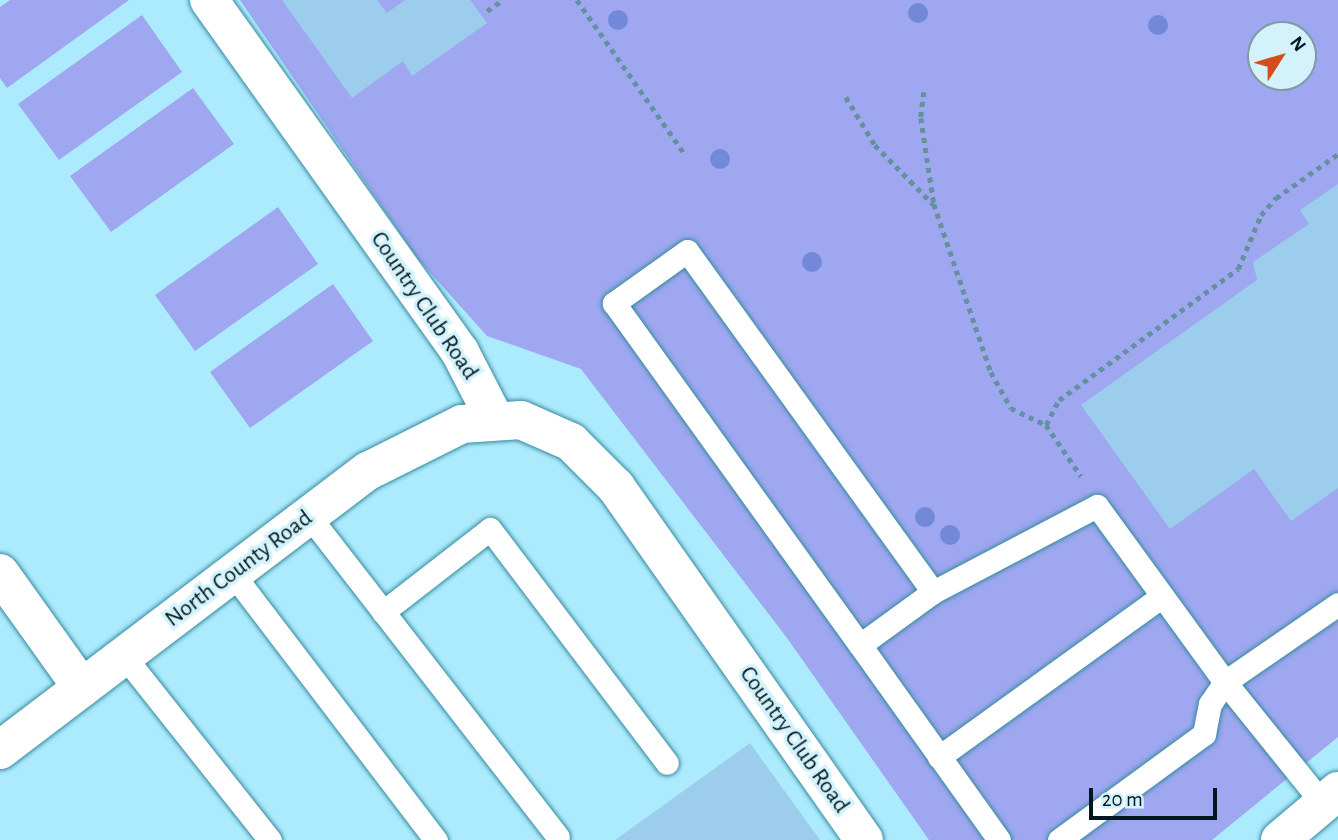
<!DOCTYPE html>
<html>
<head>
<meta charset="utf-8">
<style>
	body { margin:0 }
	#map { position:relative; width:1338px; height:840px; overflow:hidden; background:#acebfd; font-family:"Alegreya Sans",sans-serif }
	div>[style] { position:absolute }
	.green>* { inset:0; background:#9ea7f0 }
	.building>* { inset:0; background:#9dcdec }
	.path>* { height:4.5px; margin-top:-2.25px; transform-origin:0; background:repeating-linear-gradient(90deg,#63919e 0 5px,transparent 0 10px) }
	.roads { filter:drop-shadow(0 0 2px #378aa0) drop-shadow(0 0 2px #378aa0) }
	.service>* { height:23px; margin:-11.5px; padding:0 11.5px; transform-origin:11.5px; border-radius:11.5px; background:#fff }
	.minor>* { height:38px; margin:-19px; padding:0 19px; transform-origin:19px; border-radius:19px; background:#fff }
	.tertiary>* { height:38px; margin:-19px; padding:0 19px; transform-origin:19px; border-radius:19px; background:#fff }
	.trees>* { width:20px; height:20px; margin:-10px; border-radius:50%; background:#7289d9 }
	span { translate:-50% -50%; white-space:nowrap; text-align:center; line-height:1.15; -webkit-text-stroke:7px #d4f2fc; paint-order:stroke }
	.street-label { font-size:24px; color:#00181e }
	.north { position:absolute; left:1247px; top:21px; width:70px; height:70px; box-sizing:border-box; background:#d4f2fc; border:2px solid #7f9ba3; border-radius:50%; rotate:53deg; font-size:19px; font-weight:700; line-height:28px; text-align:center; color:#00181e }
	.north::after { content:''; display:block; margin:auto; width:24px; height:32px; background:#d44d1c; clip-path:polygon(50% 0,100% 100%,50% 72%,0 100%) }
	.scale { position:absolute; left:1089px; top:788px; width:128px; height:32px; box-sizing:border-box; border:4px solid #00181e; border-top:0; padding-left:9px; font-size:21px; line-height:24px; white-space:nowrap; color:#00181e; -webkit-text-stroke:5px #d4f2fc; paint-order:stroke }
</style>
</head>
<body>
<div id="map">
	<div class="green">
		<i style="clip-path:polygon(10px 0,129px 0,7px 88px,0 78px,0 7px)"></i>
		<i style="clip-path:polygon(evenodd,240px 0,1338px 0,1338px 737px,1212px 840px,929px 840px,787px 638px,581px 369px,487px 336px,417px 258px,240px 0,1261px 35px,1303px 35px,1303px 77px,1261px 77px,1261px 35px)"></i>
		<i style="clip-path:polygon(142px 15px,182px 72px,59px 160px,18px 104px)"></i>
		<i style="clip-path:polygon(193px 88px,234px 144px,111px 232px,70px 176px)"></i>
		<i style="clip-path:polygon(278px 207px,318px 264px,195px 351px,155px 295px)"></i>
		<i style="clip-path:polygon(333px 284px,373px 341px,250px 428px,210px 372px)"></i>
	</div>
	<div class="building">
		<i style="clip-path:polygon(282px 0,377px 0,387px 13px,405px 0,470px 0,487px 23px,412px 76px,403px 61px,352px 98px)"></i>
		<i style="clip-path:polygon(1338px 184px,1338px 488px,1291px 521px,1254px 469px,1170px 529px,1081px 405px,1257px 280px,1253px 262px,1309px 224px,1300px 210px)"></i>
		<i style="clip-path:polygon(750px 743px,820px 840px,615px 840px)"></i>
	</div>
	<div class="path">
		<i style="left:577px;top:0;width:187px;rotate:55deg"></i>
		<i style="left:487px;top:11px;width:19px;rotate:-35deg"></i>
		<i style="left:924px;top:92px;width:26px;rotate:97deg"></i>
		<i style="left:921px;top:118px;width:87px;rotate:81.4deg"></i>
		<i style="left:934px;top:204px;width:177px;rotate:71.3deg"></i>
		<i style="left:991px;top:372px;width:41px;rotate:60.9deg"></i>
		<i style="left:1011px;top:408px;width:39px;rotate:26deg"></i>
		<i style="left:1046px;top:425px;width:28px;rotate:-63deg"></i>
		<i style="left:1059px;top:400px;width:222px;rotate:-36.2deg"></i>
		<i style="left:1238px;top:269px;width:59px;rotate:-66.9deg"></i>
		<i style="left:1261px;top:215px;width:23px;rotate:-49deg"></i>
		<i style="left:1276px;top:198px;width:76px;rotate:-35.4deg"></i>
		<i style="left:846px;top:97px;width:56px;rotate:58.9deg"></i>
		<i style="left:875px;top:145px;width:83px;rotate:45.5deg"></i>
		<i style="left:1046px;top:425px;width:62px;rotate:55.5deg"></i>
	</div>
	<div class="roads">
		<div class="service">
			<i style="left:309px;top:516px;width:406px;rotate:52.2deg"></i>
			<i style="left:233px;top:574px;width:335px;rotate:52.7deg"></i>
			<i style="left:933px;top:592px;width:420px;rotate:-125.8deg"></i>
			<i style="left:687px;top:251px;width:90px;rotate:144.5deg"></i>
			<i style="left:614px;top:303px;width:421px;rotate:54.3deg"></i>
			<i style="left:860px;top:645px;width:90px;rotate:-36deg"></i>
			<i style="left:933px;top:592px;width:185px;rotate:-27.7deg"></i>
			<i style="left:1097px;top:506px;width:218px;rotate:54deg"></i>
			<i style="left:1225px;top:682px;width:156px;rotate:51.2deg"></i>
			<i style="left:383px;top:612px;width:135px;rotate:-37.8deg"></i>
			<i style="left:490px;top:529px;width:293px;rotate:52.9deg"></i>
			<i style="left:860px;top:645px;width:239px;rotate:54.5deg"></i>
			<i style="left:124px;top:656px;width:235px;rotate:51.6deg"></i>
			<i style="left:939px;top:757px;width:275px;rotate:-35.8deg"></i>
			<i style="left:1059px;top:840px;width:180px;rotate:-36.2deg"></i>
			<i style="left:1204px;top:734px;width:31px;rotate:-79deg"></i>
			<i style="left:1210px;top:704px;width:27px;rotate:-56deg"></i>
			<i style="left:1225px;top:682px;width:137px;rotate:-34.6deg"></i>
		</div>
		<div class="minor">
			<i style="left:209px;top:0;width:432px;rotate:54.5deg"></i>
			<i style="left:460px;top:352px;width:74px;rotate:62.7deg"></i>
			<i style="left:0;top:573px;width:141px;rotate:54.5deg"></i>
		</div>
		<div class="tertiary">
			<i style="left:0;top:750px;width:462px;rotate:-37.2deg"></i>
			<i style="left:368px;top:471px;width:105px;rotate:-26.6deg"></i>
			<i style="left:462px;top:424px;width:59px;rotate:-3.9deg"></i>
			<i style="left:521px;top:420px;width:55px;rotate:23.7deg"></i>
			<i style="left:571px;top:442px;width:64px;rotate:45deg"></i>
			<i style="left:616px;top:487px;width:431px;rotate:54.9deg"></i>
			<i style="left:1280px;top:840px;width:76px;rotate:-40.2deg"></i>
		</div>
	</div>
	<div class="trees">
		<i style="left:918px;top:13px"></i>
		<i style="left:618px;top:20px"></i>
		<i style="left:1158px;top:25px"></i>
		<i style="left:720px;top:159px"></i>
		<i style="left:812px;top:262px"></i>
		<i style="left:925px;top:517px"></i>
		<i style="left:950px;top:535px"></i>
	</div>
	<div class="street-label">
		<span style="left:424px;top:306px;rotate:56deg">Country Club Road</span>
		<span style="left:239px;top:569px;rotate:-37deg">North County Road</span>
		<span style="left:794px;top:740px;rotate:55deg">Country Club Road</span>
	</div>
	<div class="north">N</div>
	<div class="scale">20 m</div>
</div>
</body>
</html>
